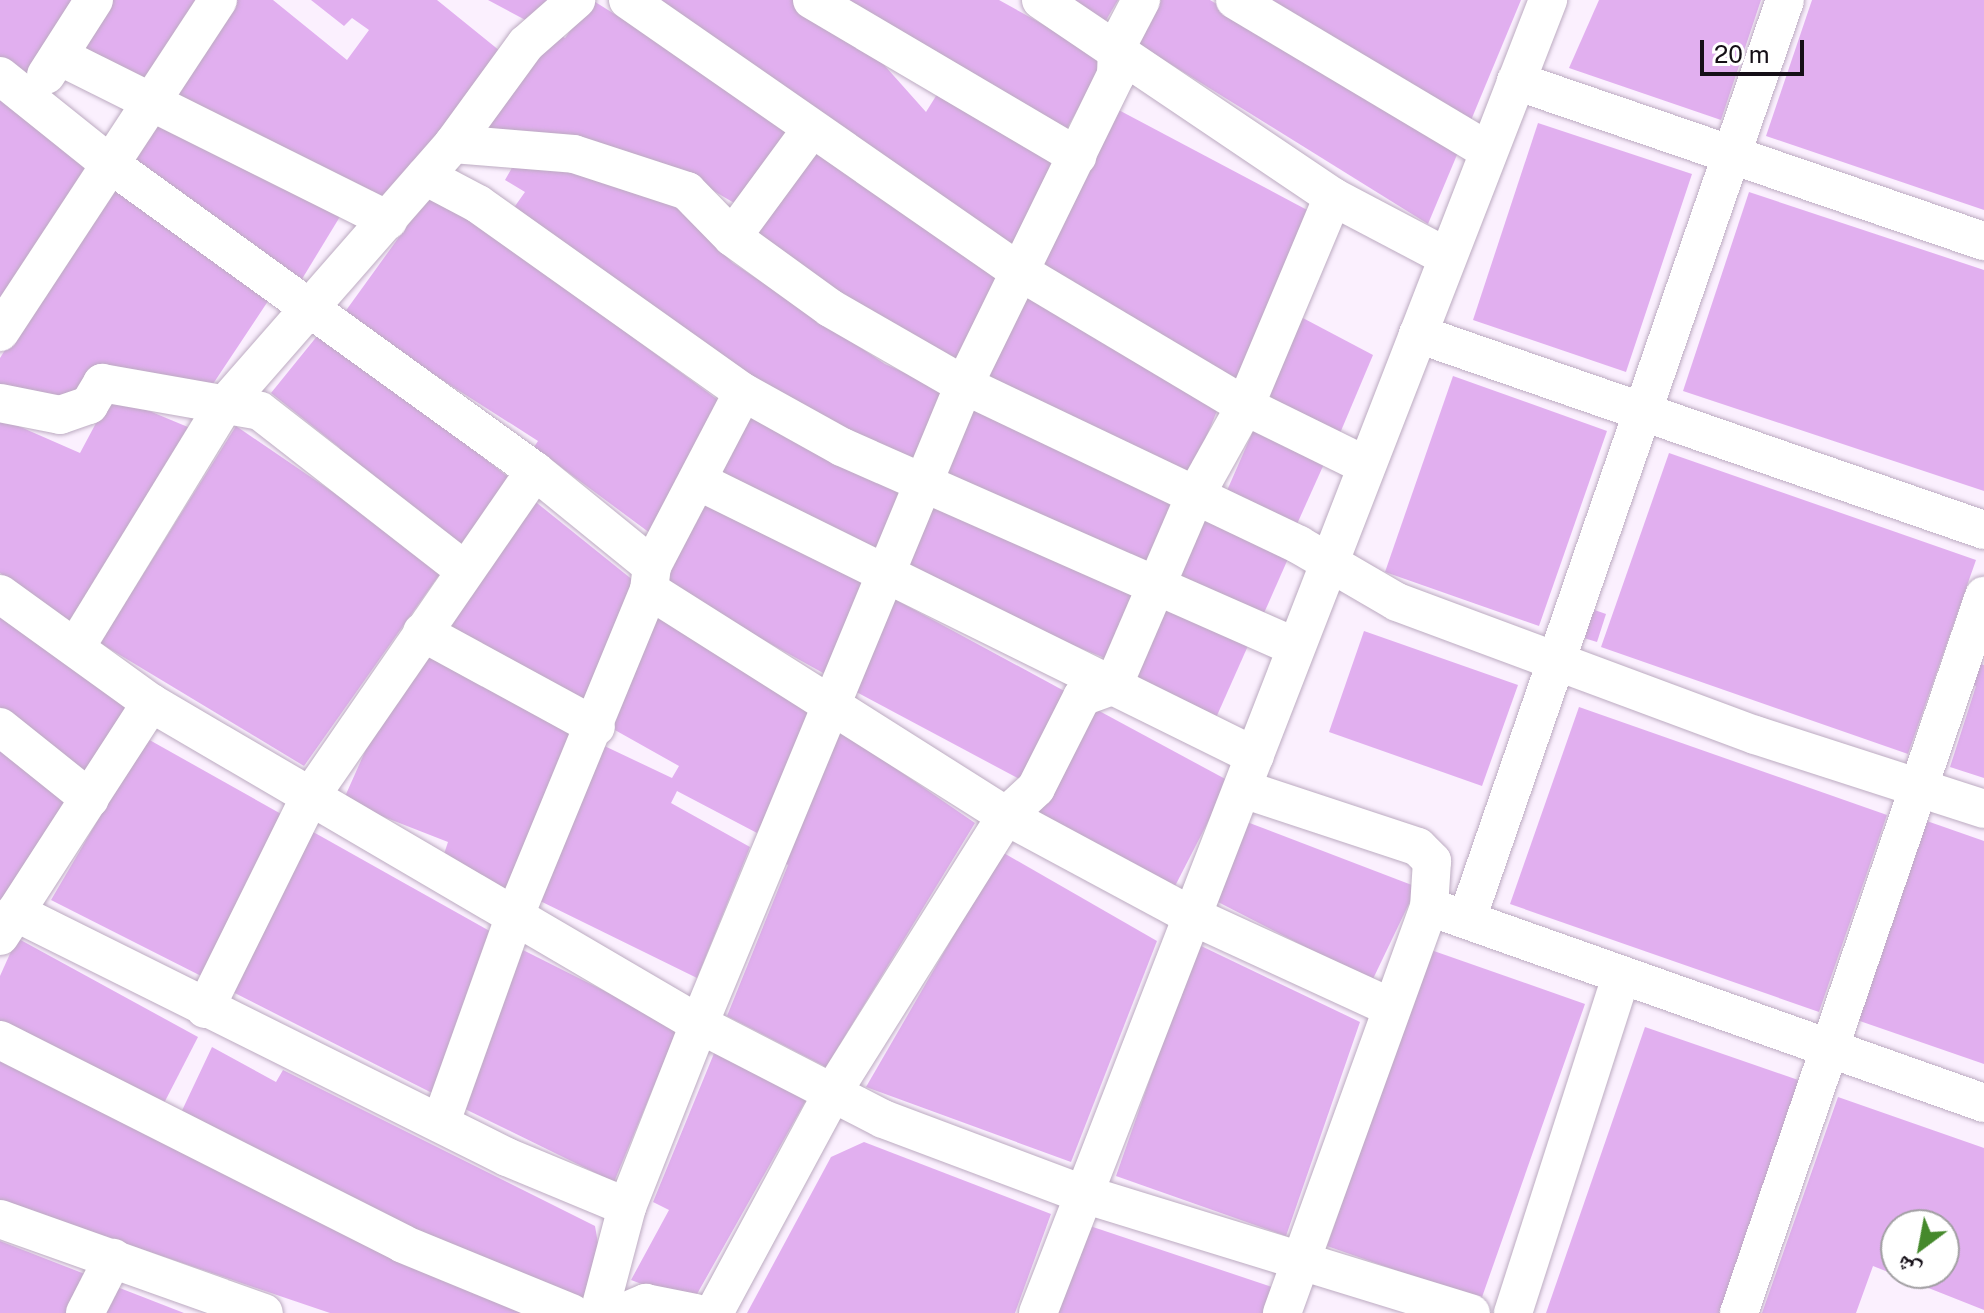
<!DOCTYPE html>
<html>
<head>
<meta charset="utf-8">
<style>
	body { margin:0 }
	#map { position:relative; width:1984px; height:1313px; overflow:hidden; background:#fbf0fe; font-family:"Public Sans","Noto Naskh Arabic",sans-serif }
	div>[style] { position:absolute }
	.building>* { inset:0; background:#e1afef }
	.roads { filter:drop-shadow(0 0 2px #bcabc1) drop-shadow(0 0 2px #bcabc1) }
	.minor>* { height:38px; margin:-19px; padding:0 19px; transform-origin:19px; border-radius:19px; background:#fff }
	span { translate:-50% -50%; white-space:nowrap; text-align:center; line-height:1.15; -webkit-text-stroke:6px #fff; paint-order:stroke }
	.north { position:absolute; left:1880px; top:1209px; width:80px; height:80px; box-sizing:border-box; background:#fff; border:2px solid #a19fa2; border-radius:50%; rotate:212deg; font-size:22px; font-weight:700; line-height:32px; text-align:center; color:#150f17 }
	.north::after { content:''; display:block; margin:auto; width:28px; height:36px; background:#45892c; clip-path:polygon(50% 0,100% 100%,50% 72%,0 100%) }
	.scale { position:absolute; left:1700px; top:40px; width:104px; height:36px; box-sizing:border-box; border:4px solid #150f17; border-top:0; padding-left:10px; font-size:24px; line-height:28px; white-space:nowrap; color:#150f17; -webkit-text-stroke:6px #fff; paint-order:stroke }
</style>
</head>
<body>
<div id="map">
	<div class="building">
		<i style="clip-path:polygon(0 0,83px 0,23px 81px,0 65px)"></i>
		<i style="clip-path:polygon(106px 0,202px 0,144px 88px,75px 47px)"></i>
		<i style="clip-path:polygon(224px 0,273px 0,347px 60px,369px 30px,352px 18px,344px 26px,311px 0,437px 0,500px 51px,381px 207px,163px 92px)"></i>
		<i style="clip-path:polygon(488px 0,561px 0,531px 23px)"></i>
		<i style="clip-path:polygon(592px 0,799px 129px,741px 207px,690px 177px,478px 134px,553px 31px,565px 38px)"></i>
		<i style="clip-path:polygon(650px 0,799px 0,877px 57px,926px 112px,941px 88px,1063px 165px,1013px 254px)"></i>
		<i style="clip-path:polygon(822px 0,999px 0,1107px 60px,1067px 128px)"></i>
		<i style="clip-path:polygon(1067px 0,1118px 0,1105px 22px)"></i>
		<i style="clip-path:polygon(1161px 0,1210px 0,1459px 150px,1428px 224px,1135px 42px)"></i>
		<i style="clip-path:polygon(1260px 0,1521px 0,1469px 125px)"></i>
		<i style="clip-path:polygon(1599px 0,1761px 0,1721px 120px,1569px 68px)"></i>
		<i style="clip-path:polygon(1812px 0,1984px 0,1984px 210px,1766px 136px)"></i>
		<i style="clip-path:polygon(0 95px,94px 163px,0 308px)"></i>
		<i style="clip-path:polygon(1113px 107px,1309px 211px,1235px 385px,1030px 268px)"></i>
		<i style="clip-path:polygon(152px 108px,344px 210px,299px 284px,122px 159px)"></i>
		<i style="clip-path:polygon(1538px 123px,1692px 174px,1626px 372px,1473px 320px)"></i>
		<i style="clip-path:polygon(809px 147px,1004px 276px,959px 366px,879px 320px,755px 233px)"></i>
		<i style="clip-path:polygon(518px 157px,549px 159px,675px 205px,733px 263px,885px 364px,952px 394px,920px 473px,757px 384px,508px 216px,525px 192px,505px 180px)"></i>
		<i style="clip-path:polygon(112px 180px,276px 289px,207px 393px,82px 393px,61px 401px,0 390px,0 358px)"></i>
		<i style="clip-path:polygon(433px 190px,718px 400px,658px 539px,534px 447px,538px 441px,342px 316px)"></i>
		<i style="clip-path:polygon(1749px 192px,1984px 270px,1984px 491px,1683px 391px)"></i>
		<i style="clip-path:polygon(1018px 287px,1219px 406px,1189px 479px,976px 371px)"></i>
		<i style="clip-path:polygon(1301px 317px,1373px 355px,1338px 438px,1276px 405px,1269px 393px)"></i>
		<i style="clip-path:polygon(322px 330px,512px 480px,455px 551px,334px 456px,340px 448px,271px 393px)"></i>
		<i style="clip-path:polygon(1453px 376px,1607px 431px,1539px 626px,1385px 572px)"></i>
		<i style="clip-path:polygon(111px 395px,195px 430px,69px 621px,0 573px,0 418px,80px 453px)"></i>
		<i style="clip-path:polygon(964px 400px,1182px 501px,1153px 572px,934px 479px)"></i>
		<i style="clip-path:polygon(743px 414px,910px 489px,880px 561px,710px 478px)"></i>
		<i style="clip-path:polygon(1257px 422px,1328px 455px,1293px 533px,1222px 502px)"></i>
		<i style="clip-path:polygon(236px 426px,444px 568px,304px 766px,100px 643px)"></i>
		<i style="clip-path:polygon(1669px 453px,1976px 560px,1908px 754px,1601px 647px)"></i>
		<i style="clip-path:polygon(704px 494px,870px 584px,832px 678px,656px 580px)"></i>
		<i style="clip-path:polygon(527px 495px,639px 585px,589px 708px,443px 631px)"></i>
		<i style="clip-path:polygon(925px 498px,1143px 590px,1112px 661px,893px 572px)"></i>
		<i style="clip-path:polygon(1195px 511px,1291px 552px,1261px 620px,1166px 580px)"></i>
		<i style="clip-path:polygon(885px 594px,1068px 693px,1025px 782px,847px 687px)"></i>
		<i style="clip-path:polygon(1169px 603px,1251px 639px,1215px 720px,1134px 684px)"></i>
		<i style="clip-path:polygon(659px 605px,815px 713px,757px 833px,677px 791px,671px 803px,750px 847px,697px 978px,532px 897px,596px 742px,672px 778px,679px 766px,606px 725px)"></i>
		<i style="clip-path:polygon(1586px 607px,1606px 614px,1597px 642px,1577px 636px)"></i>
		<i style="clip-path:polygon(0 613px,130px 704px,87px 773px,0 707px)"></i>
		<i style="clip-path:polygon(1364px 631px,1518px 685px,1482px 786px,1329px 732px)"></i>
		<i style="clip-path:polygon(426px 651px,584px 732px,513px 893px,443px 857px,448px 842px,343px 801px,375px 729px)"></i>
		<i style="clip-path:polygon(1959px 658px,1984px 665px,1984px 778px,1950px 767px,1976px 686px,1952px 680px)"></i>
		<i style="clip-path:polygon(1090px 706px,1229px 781px,1174px 888px,1035px 815px)"></i>
		<i style="clip-path:polygon(1579px 707px,1887px 815px,1819px 1012px,1510px 904px)"></i>
		<i style="clip-path:polygon(831px 724px,975px 823px,826px 1067px,727px 1016px,788px 865px,773px 857px)"></i>
		<i style="clip-path:polygon(146px 738px,495px 934px,434px 1094px,51px 900px)"></i>
		<i style="clip-path:polygon(0 750px,66px 800px,0 905px)"></i>
		<i style="clip-path:polygon(1924px 820px,1984px 841px,1984px 1064px,1854px 1019px)"></i>
		<i style="clip-path:polygon(1247px 822px,1417px 887px,1372px 981px,1218px 902px)"></i>
		<i style="clip-path:polygon(1002px 852px,1157px 941px,1071px 1162px,866px 1087px)"></i>
		<i style="clip-path:polygon(17px 938px,198px 1037px,161px 1109px,0 1023px,0 976px)"></i>
		<i style="clip-path:polygon(1197px 944px,1360px 1022px,1286px 1236px,1116px 1176px)"></i>
		<i style="clip-path:polygon(519px 948px,678px 1028px,614px 1182px,465px 1109px)"></i>
		<i style="clip-path:polygon(1431px 950px,1585px 1004px,1481px 1300px,1327px 1246px)"></i>
		<i style="clip-path:polygon(1645px 1027px,1804px 1082px,1723px 1313px,1546px 1313px)"></i>
		<i style="clip-path:polygon(212px 1047px,276px 1082px,283px 1070px,595px 1226px,599px 1249px,579px 1310px,178px 1119px)"></i>
		<i style="clip-path:polygon(715px 1051px,810px 1093px,692px 1303px,631px 1280px,669px 1210px,653px 1202px)"></i>
		<i style="clip-path:polygon(0 1060px,546px 1313px,330px 1313px,0 1201px)"></i>
		<i style="clip-path:polygon(evenodd,1838px 1097px,1984px 1148px,1984px 1310px,1873px 1266px,1856px 1313px,1762px 1313px,1838px 1097px,1896px 1225px,1944px 1225px,1944px 1273px,1896px 1273px,1896px 1225px)"></i>
		<i style="clip-path:polygon(864px 1142px,1051px 1214px,1015px 1313px,747px 1313px,831px 1157px)"></i>
		<i style="clip-path:polygon(1087px 1225px,1272px 1287px,1263px 1313px,1058px 1313px)"></i>
		<i style="clip-path:polygon(0 1241px,90px 1276px,72px 1313px,0 1313px)"></i>
		<i style="clip-path:polygon(112px 1285px,184px 1313px,97px 1313px)"></i>
	</div>
	<div class="roads">
		<div class="minor">
			<i style="left:628px;top:0;width:474px;rotate:34.8deg"></i>
			<i style="left:1017px;top:270px;width:265px;rotate:30.8deg"></i>
			<i style="left:1245px;top:406px;width:134px;rotate:26.2deg"></i>
			<i style="left:812px;top:0;width:308px;rotate:30.5deg"></i>
			<i style="left:1041px;top:0;width:352px;rotate:34deg"></i>
			<i style="left:1333px;top:197px;width:129px;rotate:27.8deg"></i>
			<i style="left:1235px;top:0;width:293px;rotate:30.8deg"></i>
			<i style="left:59px;top:56px;width:368px;rotate:26.5deg"></i>
			<i style="left:46px;top:75px;width:89px;rotate:-57.4deg"></i>
			<i style="left:0;top:76px;width:141px;rotate:38.7deg"></i>
			<i style="left:110px;top:164px;width:524px;rotate:35.84deg"></i>
			<i style="left:535px;top:471px;width:151px;rotate:39.1deg"></i>
			<i style="left:1516px;top:81px;width:495px;rotate:18.9deg"></i>
			<i style="left:453px;top:144px;width:121px;rotate:4.7deg"></i>
			<i style="left:574px;top:154px;width:119px;rotate:18.1deg"></i>
			<i style="left:687px;top:191px;width:64px;rotate:45.6deg"></i>
			<i style="left:732px;top:237px;width:121px;rotate:35.9deg"></i>
			<i style="left:830px;top:308px;width:155px;rotate:29.9deg"></i>
			<i style="left:964px;top:385px;width:371px;rotate:25.5deg"></i>
			<i style="left:1299px;top:545px;width:113px;rotate:30.2deg"></i>
			<i style="left:1397px;top:602px;width:382px;rotate:20.4deg"></i>
			<i style="left:1755px;top:735px;width:241px;rotate:17.9deg"></i>
			<i style="left:425px;top:176px;width:60px;rotate:27.8deg"></i>
			<i style="left:478px;top:204px;width:325px;rotate:35.4deg"></i>
			<i style="left:743px;top:392px;width:113px;rotate:29.1deg"></i>
			<i style="left:842px;top:447px;width:495px;rotate:23.8deg"></i>
			<i style="left:732px;top:237px;width:130px;rotate:-53.7deg"></i>
			<i style="left:0;top:332px;width:397px;rotate:-56.7deg"></i>
			<i style="left:1418px;top:334px;width:599px;rotate:19.1deg"></i>
			<i style="left:0;top:403px;width:61px;rotate:11.3deg"></i>
			<i style="left:60px;top:415px;width:31px;rotate:-19deg"></i>
			<i style="left:89px;top:405px;width:26px;rotate:-59deg"></i>
			<i style="left:102px;top:383px;width:160px;rotate:10deg"></i>
			<i style="left:260px;top:411px;width:259px;rotate:37.9deg"></i>
			<i style="left:698px;top:481px;width:621px;rotate:26.28deg"></i>
			<i style="left:649px;top:590px;width:423px;rotate:32.3deg"></i>
			<i style="left:1006px;top:816px;width:209px;rotate:28.3deg"></i>
			<i style="left:1190px;top:915px;width:220px;rotate:24.7deg"></i>
			<i style="left:0;top:594px;width:186px;rotate:35.8deg"></i>
			<i style="left:151px;top:703px;width:635px;rotate:30.36deg"></i>
			<i style="left:699px;top:1024px;width:207px;rotate:27.3deg"></i>
			<i style="left:883px;top:1119px;width:210px;rotate:20.6deg"></i>
			<i style="left:1080px;top:1193px;width:409px;rotate:17.1deg"></i>
			<i style="left:422px;top:632px;width:198px;rotate:28.6deg"></i>
			<i style="left:77px;top:645px;width:278px;rotate:-58.5deg"></i>
			<i style="left:222px;top:408px;width:351px;rotate:-48.8deg"></i>
			<i style="left:453px;top:144px;width:124px;rotate:-53.9deg"></i>
			<i style="left:526px;top:44px;width:67px;rotate:-41.3deg"></i>
			<i style="left:0;top:727px;width:115px;rotate:38.7deg"></i>
			<i style="left:1243px;top:789px;width:184px;rotate:18.3deg"></i>
			<i style="left:1418px;top:847px;width:20px;rotate:45deg"></i>
			<i style="left:1432px;top:861px;width:46px;rotate:93.7deg"></i>
			<i style="left:1429px;top:907px;width:432px;rotate:109.9deg"></i>
			<i style="left:15px;top:912px;width:550px;rotate:26.47deg"></i>
			<i style="left:507px;top:1157px;width:130px;rotate:22.6deg"></i>
			<i style="left:1444px;top:912px;width:573px;rotate:19.48deg"></i>
			<i style="left:1467px;top:919px;width:972px;rotate:-70.91deg"></i>
			<i style="left:0;top:936px;width:278px;rotate:-57.1deg"></i>
			<i style="left:205px;top:1009px;width:237px;rotate:-63.7deg"></i>
			<i style="left:310px;top:797px;width:396px;rotate:-55.4deg"></i>
			<i style="left:0;top:1040px;width:452px;rotate:26.8deg"></i>
			<i style="left:403px;top:1244px;width:182px;rotate:22.3deg"></i>
			<i style="left:441px;top:1122px;width:220px;rotate:-70.3deg"></i>
			<i style="left:515px;top:915px;width:352px;rotate:-67.6deg"></i>
			<i style="left:649px;top:590px;width:24px;rotate:-83deg"></i>
			<i style="left:652px;top:566px;width:196px;rotate:-62.4deg"></i>
			<i style="left:0;top:1219px;width:280px;rotate:19.6deg"></i>
			<i style="left:85px;top:1313px;width:62px;rotate:-63deg"></i>
			<i style="left:599px;top:1313px;width:110px;rotate:-75.2deg"></i>
			<i style="left:627px;top:1207px;width:197px;rotate:-68.5deg"></i>
			<i style="left:699px;top:1024px;width:692px;rotate:-67.48deg"></i>
			<i style="left:964px;top:385px;width:345px;rotate:-63.9deg"></i>
			<i style="left:1116px;top:75px;width:29px;rotate:-88deg"></i>
			<i style="left:1117px;top:46px;width:52px;rotate:-62.4deg"></i>
			<i style="left:622px;top:1313px;width:26px;rotate:-23deg"></i>
			<i style="left:646px;top:1303px;width:50px;rotate:11.5deg"></i>
			<i style="left:714px;top:1313px;width:253px;rotate:-61.7deg"></i>
			<i style="left:834px;top:1090px;width:324px;rotate:-57.9deg"></i>
			<i style="left:1006px;top:816px;width:41px;rotate:-43deg"></i>
			<i style="left:1036px;top:788px;width:102px;rotate:-63.2deg"></i>
			<i style="left:1082px;top:697px;width:33px;rotate:-20deg"></i>
			<i style="left:1113px;top:686px;width:207px;rotate:-66.7deg"></i>
			<i style="left:1195px;top:496px;width:103px;rotate:-60.9deg"></i>
			<i style="left:1245px;top:406px;width:227px;rotate:-67.2deg"></i>
			<i style="left:1038px;top:1313px;width:1409px;rotate:-68.77deg"></i>
			<i style="left:1513px;top:1313px;width:351px;rotate:-72.2deg"></i>
			<i style="left:1739px;top:1313px;width:758px;rotate:-71.13deg"></i>
		</div>
	</div>
	<div class="north">ش</div>
	<div class="scale">20 m</div>
</div>
</body>
</html>
